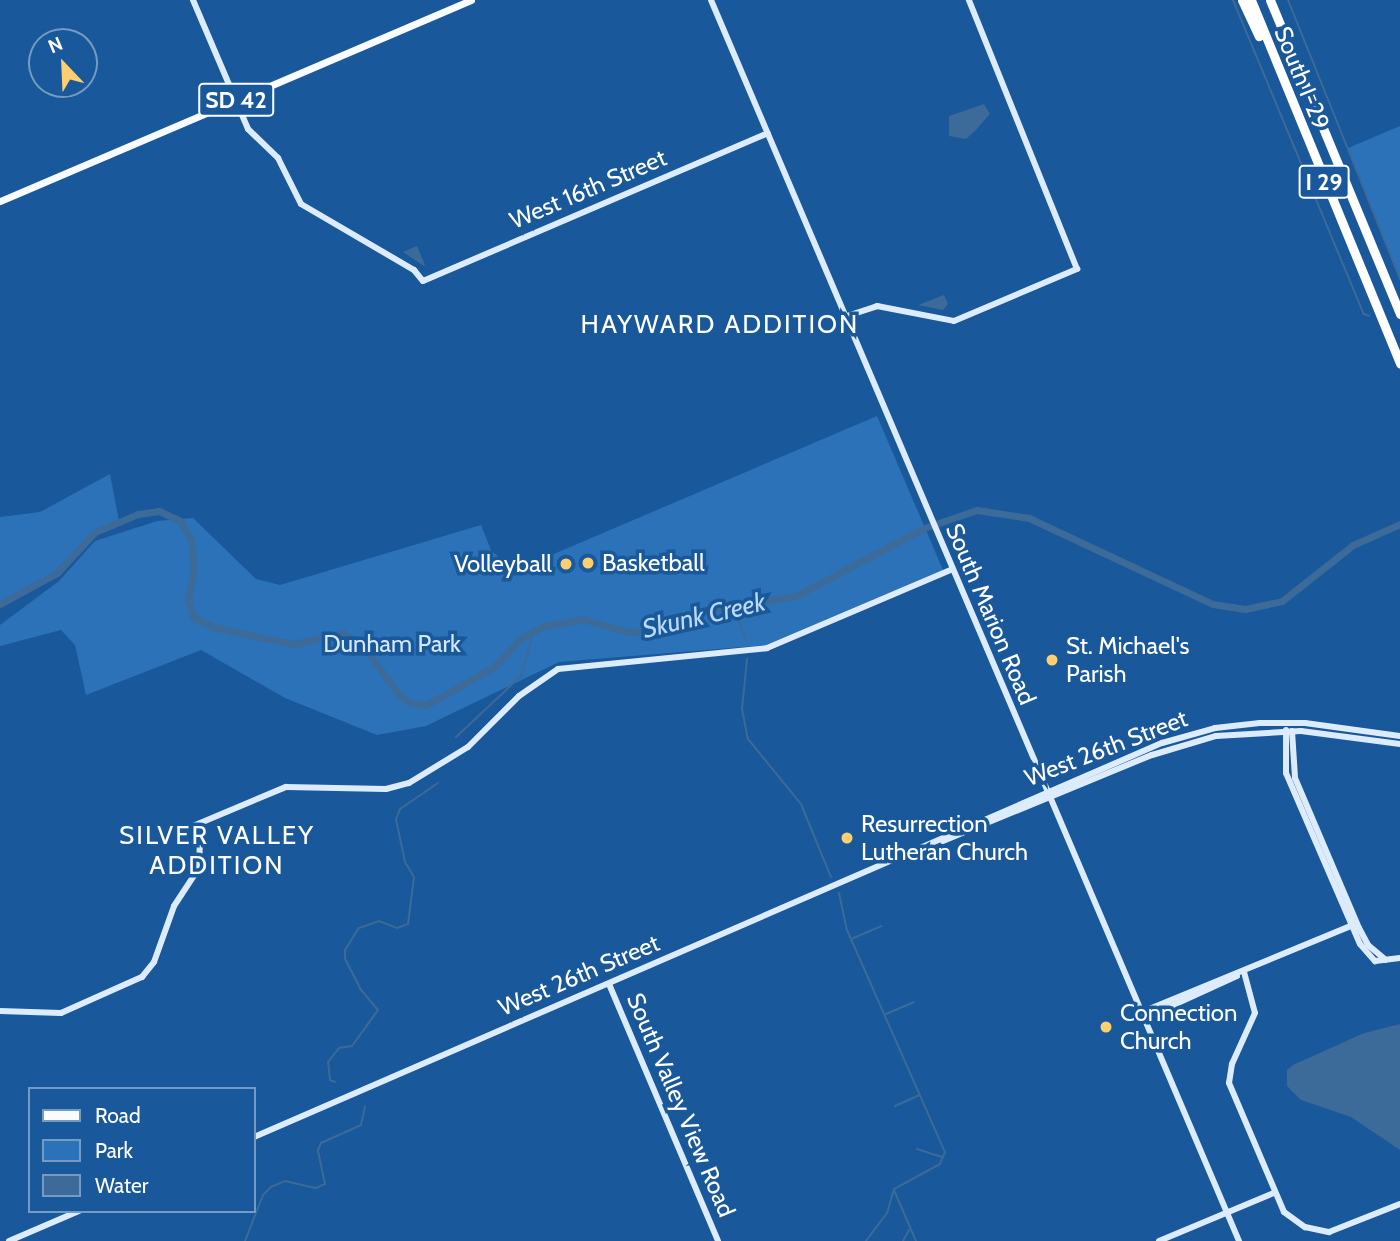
<!DOCTYPE html>
<html>
<head>
<meta charset="utf-8">
<style>
	body { margin:0 }
	#map { position:relative; width:1400px; height:1241px; overflow:hidden; background:#19589a; font-family:Cabin,sans-serif }
	div>[style] { position:absolute }
	.green>* { inset:0; background:#2c72b8 }
	.water>* { inset:0; background:#3c6a99 }
	.stream>* { height:2px; margin:-1px; padding:0 1px; transform-origin:1px; border-radius:1px; background:#3c6a99 }
	.river>* { height:7px; margin:-3.5px; padding:0 3.5px; transform-origin:3.5px; border-radius:3.5px; background:#3c6a99 }
	.secondary>* { height:6px; margin:-3px; padding:0 3px; transform-origin:3px; border-radius:3px; background:#ddecfc }
	.primary>* { height:7px; margin:-3.5px; padding:0 3.5px; transform-origin:3.5px; border-radius:3.5px; background:#f9fcff }
	.highway>* { height:9px; margin:-4.5px; padding:0 4.5px; transform-origin:4.5px; border-radius:4.5px; background:#fff }
	.dots>* { width:19px; height:19px; translate:-50% -50%; box-sizing:border-box; border:4px solid #19589a; border-radius:50% }
	span { translate:-50% -50%; white-space:nowrap; text-align:center; line-height:1.15; -webkit-text-stroke:7px #19589a; paint-order:stroke }
	.shield-label span { padding:2px 5px; background:#19589a; border:2px solid; border-radius:5px; -webkit-text-stroke-width:0 }
	.shield-label { font-size:23px; color:#fff; font-weight:700 }
	.street-label { font-size:24px; color:#fff }
	.poi-label { font-size:24px; color:#fff }
	.left { translate:0 -50%; text-align:left }
	.right { translate:-100% -50%; text-align:right }
	.park-label { font-size:24px; color:#d6e9fc }
	.neighbourhood-label { font-size:26px; color:#fff; letter-spacing:2px }
	.water-label { font-size:26px; color:#bbdaf8; font-style:italic }
	.legend { position:absolute; left:28px; top:1087px; width:228px; height:126px; box-sizing:border-box; background:#19589a; border:2px solid #759bc2; margin:0; padding:9px 12px; list-style:none; font-size:21px; color:#fff }
	.legend li { display:flex; align-items:center; gap:14px; height:35px }
	.legend b { width:35px; border:2px solid #759bc2 }
	.north { position:absolute; left:28px; top:28px; width:70px; height:70px; box-sizing:border-box; background:#19589a; border:2px solid #759bc2; border-radius:50%; rotate:337deg; font-size:19px; font-weight:700; line-height:28px; text-align:center; color:#fff }
	.north::after { content:''; display:block; margin:auto; width:24px; height:32px; background:#ffce6f; clip-path:polygon(50% 0,100% 100%,50% 72%,0 100%) }
</style>
</head>
<body>
<div id="map">
	<div class="green">
		<i style="clip-path:polygon(1400px 126px,1400px 278px,1348px 148px)"></i>
		<i style="clip-path:polygon(877px 416px,943px 570px,766px 645px,559px 662px,426px 726px,377px 735px,285px 698px,201px 650px,86px 695px,75px 645px,61px 630px,0 646px,0 625px,59px 581px,95px 541px,157px 521px,193px 518px,256px 579px,280px 585px,481px 525px,491px 550px,514px 571px)"></i>
		<i style="clip-path:polygon(110px 474px,119px 521px,82px 543px,57px 573px,0 604px,0 517px,40px 512px)"></i>
	</div>
	<div class="water">
		<i style="clip-path:polygon(984px 104px,990px 114px,975px 131px,966px 139px,949px 136px,949px 116px)"></i>
		<i style="clip-path:polygon(417px 246px,425px 265px,424px 266px,403px 252px)"></i>
		<i style="clip-path:polygon(944px 295px,948px 304px,943px 310px,918px 305px)"></i>
		<i style="clip-path:polygon(1400px 1024px,1400px 1150px,1351px 1117px,1301px 1100px,1287px 1086px,1287px 1070px,1293px 1065px,1364px 1033px)"></i>
	</div>
	<div class="stream">
		<i style="left:1233px;top:0;width:340px;rotate:67.4deg"></i>
		<i style="left:1364px;top:314px;width:5px;rotate:22deg"></i>
		<i style="left:1288px;top:0;width:301px;rotate:68.1deg"></i>
		<i style="left:734px;top:606px;width:37px;rotate:71deg"></i>
		<i style="left:747px;top:659px;width:50px;rotate:95.7deg"></i>
		<i style="left:742px;top:709px;width:31px;rotate:79deg"></i>
		<i style="left:748px;top:739px;width:84px;rotate:50.8deg"></i>
		<i style="left:801px;top:804px;width:79px;rotate:67.7deg"></i>
		<i style="left:456px;top:737px;width:89px;rotate:-43.2deg"></i>
		<i style="left:521px;top:676px;width:47px;rotate:-73.9deg"></i>
		<i style="left:839px;top:893px;width:38px;rotate:78deg"></i>
		<i style="left:847px;top:930px;width:243px;rotate:66.2deg"></i>
		<i style="left:945px;top:1152px;width:13px;rotate:113deg"></i>
		<i style="left:940px;top:1164px;width:52px;rotate:151.5deg"></i>
		<i style="left:894px;top:1189px;width:25px;rotate:106deg"></i>
		<i style="left:887px;top:1213px;width:35px;rotate:127deg"></i>
		<i style="left:851px;top:939px;width:33px;rotate:-23deg"></i>
		<i style="left:886px;top:1014px;width:30px;rotate:-23deg"></i>
		<i style="left:335px;top:1082px;width:5px;rotate:-158deg"></i>
		<i style="left:330px;top:1080px;width:18px;rotate:-96deg"></i>
		<i style="left:328px;top:1062px;width:18px;rotate:-52deg"></i>
		<i style="left:339px;top:1048px;width:13px;rotate:-9deg"></i>
		<i style="left:352px;top:1046px;width:44px;rotate:-54.2deg"></i>
		<i style="left:378px;top:1010px;width:26px;rotate:-130deg"></i>
		<i style="left:361px;top:990px;width:36px;rotate:-117deg"></i>
		<i style="left:345px;top:958px;width:8px;rotate:-90deg"></i>
		<i style="left:345px;top:950px;width:26px;rotate:-58deg"></i>
		<i style="left:359px;top:928px;width:21px;rotate:-19deg"></i>
		<i style="left:379px;top:921px;width:19px;rotate:21deg"></i>
		<i style="left:397px;top:928px;width:12px;rotate:-20deg"></i>
		<i style="left:408px;top:924px;width:47px;rotate:-82.7deg"></i>
		<i style="left:414px;top:877px;width:17px;rotate:-121deg"></i>
		<i style="left:405px;top:862px;width:44px;rotate:-101.8deg"></i>
		<i style="left:396px;top:819px;width:11px;rotate:-68deg"></i>
		<i style="left:400px;top:809px;width:46px;rotate:-34.4deg"></i>
		<i style="left:895px;top:1106px;width:27px;rotate:-24deg"></i>
		<i style="left:917px;top:1149px;width:26px;rotate:18deg"></i>
		<i style="left:894px;top:1190px;width:56px;rotate:66.7deg"></i>
		<i style="left:245px;top:1241px;width:49px;rotate:-68.6deg"></i>
		<i style="left:263px;top:1195px;width:11px;rotate:-45deg"></i>
		<i style="left:271px;top:1187px;width:15px;rotate:-23deg"></i>
		<i style="left:285px;top:1181px;width:32px;rotate:13deg"></i>
		<i style="left:316px;top:1188px;width:10px;rotate:-24deg"></i>
		<i style="left:325px;top:1184px;width:35px;rotate:-102deg"></i>
		<i style="left:318px;top:1150px;width:8px;rotate:-67deg"></i>
		<i style="left:321px;top:1143px;width:44px;rotate:-24.2deg"></i>
		<i style="left:361px;top:1125px;width:19px;rotate:-78deg"></i>
		<i style="left:903px;top:1241px;width:13px;rotate:-61deg"></i>
	</div>
	<div class="river">
		<i style="left:0;top:604px;width:65px;rotate:-28.5deg"></i>
		<i style="left:57px;top:573px;width:56px;rotate:-47.2deg"></i>
		<i style="left:95px;top:532px;width:47px;rotate:-22.7deg"></i>
		<i style="left:138px;top:514px;width:21px;rotate:-8deg"></i>
		<i style="left:159px;top:511px;width:23px;rotate:25deg"></i>
		<i style="left:180px;top:521px;width:21px;rotate:59deg"></i>
		<i style="left:191px;top:539px;width:28px;rotate:84deg"></i>
		<i style="left:194px;top:567px;width:34px;rotate:100deg"></i>
		<i style="left:188px;top:600px;width:19px;rotate:72deg"></i>
		<i style="left:194px;top:618px;width:21px;rotate:25deg"></i>
		<i style="left:213px;top:627px;width:82px;rotate:12deg"></i>
		<i style="left:293px;top:644px;width:51px;rotate:-12.4deg"></i>
		<i style="left:343px;top:633px;width:27px;rotate:36deg"></i>
		<i style="left:365px;top:649px;width:59px;rotate:53.3deg"></i>
		<i style="left:400px;top:696px;width:12px;rotate:35deg"></i>
		<i style="left:410px;top:703px;width:16px;rotate:7deg"></i>
		<i style="left:426px;top:705px;width:78px;rotate:-29.2deg"></i>
		<i style="left:494px;top:667px;width:40px;rotate:-47deg"></i>
		<i style="left:521px;top:638px;width:27px;rotate:-27deg"></i>
		<i style="left:545px;top:626px;width:39px;rotate:-10deg"></i>
		<i style="left:583px;top:619px;width:48px;rotate:15.8deg"></i>
		<i style="left:629px;top:632px;width:26px"></i>
		<i style="left:655px;top:632px;width:50px;rotate:-25deg"></i>
		<i style="left:700px;top:611px;width:97px;rotate:-8.9deg"></i>
		<i style="left:796px;top:596px;width:145px;rotate:-28deg"></i>
		<i style="left:924px;top:528px;width:56px;rotate:-18.8deg"></i>
		<i style="left:977px;top:510px;width:53px;rotate:8.7deg"></i>
		<i style="left:1029px;top:518px;width:203px;rotate:25.1deg"></i>
		<i style="left:1213px;top:604px;width:32px;rotate:9deg"></i>
		<i style="left:1245px;top:609px;width:38px;rotate:-12deg"></i>
		<i style="left:1282px;top:601px;width:90px;rotate:-38.3deg"></i>
		<i style="left:1353px;top:545px;width:51px;rotate:-24.1deg"></i>
	</div>
	<div class="secondary">
		<i style="left:193px;top:0;width:140px;rotate:66.9deg"></i>
		<i style="left:248px;top:129px;width:42px;rotate:44deg"></i>
		<i style="left:278px;top:158px;width:51px;rotate:63.4deg"></i>
		<i style="left:301px;top:204px;width:131px;rotate:30.3deg"></i>
		<i style="left:414px;top:270px;width:14px;rotate:51deg"></i>
		<i style="left:423px;top:281px;width:375px;rotate:-23.2deg"></i>
		<i style="left:711px;top:0;width:1349px;rotate:66.95deg"></i>
		<i style="left:844px;top:317px;width:35px;rotate:-18deg"></i>
		<i style="left:877px;top:306px;width:78px;rotate:11deg"></i>
		<i style="left:954px;top:321px;width:134px;rotate:-22.9deg"></i>
		<i style="left:1077px;top:269px;width:290px;rotate:-111.9deg"></i>
		<i style="left:1286px;top:730px;width:43px;rotate:90deg"></i>
		<i style="left:1286px;top:773px;width:186px;rotate:66.6deg"></i>
		<i style="left:1360px;top:944px;width:23px;rotate:49deg"></i>
		<i style="left:1375px;top:961px;width:25px;rotate:-7deg"></i>
		<i style="left:1292px;top:731px;width:47px;rotate:86.3deg"></i>
		<i style="left:1295px;top:778px;width:163px;rotate:66.9deg"></i>
		<i style="left:1359px;top:928px;width:19px;rotate:62deg"></i>
		<i style="left:1368px;top:945px;width:23px;rotate:40deg"></i>
		<i style="left:943px;top:841px;width:226px;rotate:-22.4deg"></i>
		<i style="left:1152px;top:755px;width:67px;rotate:-16.5deg"></i>
		<i style="left:1216px;top:736px;width:85px;rotate:-3.4deg"></i>
		<i style="left:1301px;top:731px;width:100px;rotate:7.5deg"></i>
		<i style="left:1244px;top:972px;width:42px;rotate:75deg"></i>
		<i style="left:1255px;top:1013px;width:56px;rotate:114.3deg"></i>
		<i style="left:1232px;top:1064px;width:19px;rotate:99deg"></i>
		<i style="left:1229px;top:1083px;width:140px;rotate:66.9deg"></i>
		<i style="left:1284px;top:1212px;width:26px;rotate:36deg"></i>
		<i style="left:1305px;top:1227px;width:25px;rotate:12deg"></i>
		<i style="left:1329px;top:1232px;width:76px;rotate:-21.5deg"></i>
		<i style="left:609px;top:984px;width:279px;rotate:67deg"></i>
		<i style="left:0;top:1011px;width:61px;rotate:1.9deg"></i>
		<i style="left:61px;top:1013px;width:89px;rotate:-24deg"></i>
		<i style="left:142px;top:977px;width:19px;rotate:-51deg"></i>
		<i style="left:154px;top:962px;width:59px;rotate:-70.3deg"></i>
		<i style="left:174px;top:906px;width:45px;rotate:-56.7deg"></i>
		<i style="left:199px;top:868px;width:23px;rotate:-88deg"></i>
		<i style="left:200px;top:845px;width:20px;rotate:-110deg"></i>
		<i style="left:193px;top:826px;width:101px;rotate:-22.8deg"></i>
		<i style="left:286px;top:787px;width:100px;rotate:1.1deg"></i>
		<i style="left:386px;top:789px;width:24px;rotate:-15deg"></i>
		<i style="left:409px;top:783px;width:69px;rotate:-31.4deg"></i>
		<i style="left:468px;top:747px;width:72px;rotate:-45deg"></i>
		<i style="left:519px;top:696px;width:47px;rotate:-34.7deg"></i>
		<i style="left:558px;top:669px;width:210px;rotate:-5.7deg"></i>
		<i style="left:767px;top:648px;width:200px;rotate:-23deg"></i>
		<i style="left:1142px;top:1012px;width:228px;rotate:-22.4deg"></i>
		<i style="left:1145px;top:1018px;width:101px;rotate:-24.5deg"></i>
		<i style="left:254px;top:1137px;width:990px;rotate:-23.46deg"></i>
		<i style="left:1162px;top:743px;width:55px;rotate:-15.8deg"></i>
		<i style="left:1215px;top:728px;width:45px;rotate:-6.3deg"></i>
		<i style="left:1260px;top:723px;width:45px"></i>
		<i style="left:1305px;top:723px;width:96px;rotate:7.8deg"></i>
		<i style="left:9px;top:1241px;width:76px;rotate:-23.2deg"></i>
		<i style="left:1159px;top:1241px;width:125px;rotate:-22.7deg"></i>
	</div>
	<div class="primary">
		<i style="left:0;top:201px;width:512px;rotate:-23.11deg"></i>
	</div>
	<div class="highway">
		<i style="left:1242px;top:0;width:40px;rotate:65deg"></i>
		<i style="left:1251px;top:0;width:393px;rotate:67.7deg"></i>
		<i style="left:1270px;top:0;width:340px;rotate:67.5deg"></i>
	</div>
	<div class="dots">
		<i style="left:588px;top:563px;background:#ffce6f"></i>
		<i style="left:566px;top:564px;background:#ffce6f"></i>
		<i style="left:1052px;top:660px;background:#ffce6f"></i>
		<i style="left:847px;top:838px;background:#ffce6f"></i>
		<i style="left:1106px;top:1027px;background:#ffce6f"></i>
	</div>
	<div class="shield-label">
		<span style="left:236px;top:100px">SD 42</span>
		<span style="left:1324px;top:182px">I 29</span>
	</div>
	<div class="street-label">
		<span style="left:1302px;top:78px;rotate:68deg">South I-29</span>
		<span style="left:588px;top:189px;rotate:-23deg">West 16th Street</span>
		<span style="left:991px;top:614px;rotate:67deg">South Marion Road</span>
		<span style="left:1106px;top:748px;rotate:-21deg">West 26th Street</span>
		<span style="left:579px;top:975px;rotate:-23deg">West 26th Street</span>
		<span style="left:681px;top:1105px;rotate:67deg">South Valley View Road</span>
	</div>
	<div class="poi-label">
		<span class="left" style="left:602px;top:563px">Basketball</span>
		<span class="right" style="left:552px;top:564px">Volleyball</span>
		<span class="left" style="left:1066px;top:660px">St. Michael's<br>Parish</span>
		<span class="left" style="left:861px;top:838px">Resurrection<br>Lutheran Church</span>
		<span class="left" style="left:1120px;top:1027px">Connection<br>Church</span>
	</div>
	<div class="park-label">
		<span style="left:392px;top:644px">Dunham Park</span>
	</div>
	<div class="neighbourhood-label">
		<span style="left:720px;top:325px">HAYWARD ADDITION</span>
		<span style="left:217px;top:851px">SILVER VALLEY<br>ADDITION</span>
	</div>
	<div class="water-label">
		<span style="left:704px;top:616px;rotate:-13deg">Skunk Creek</span>
	</div>
	<ul class="legend">
	<li><b style="height:9px;background:#f9fcff"></b>Road</li>
	<li><b style="height:19px;background:#2c72b8"></b>Park</li>
	<li><b style="height:19px;background:#3c6a99"></b>Water</li>
	</ul>
	<div class="north">N</div>
</div>
</body>
</html>
